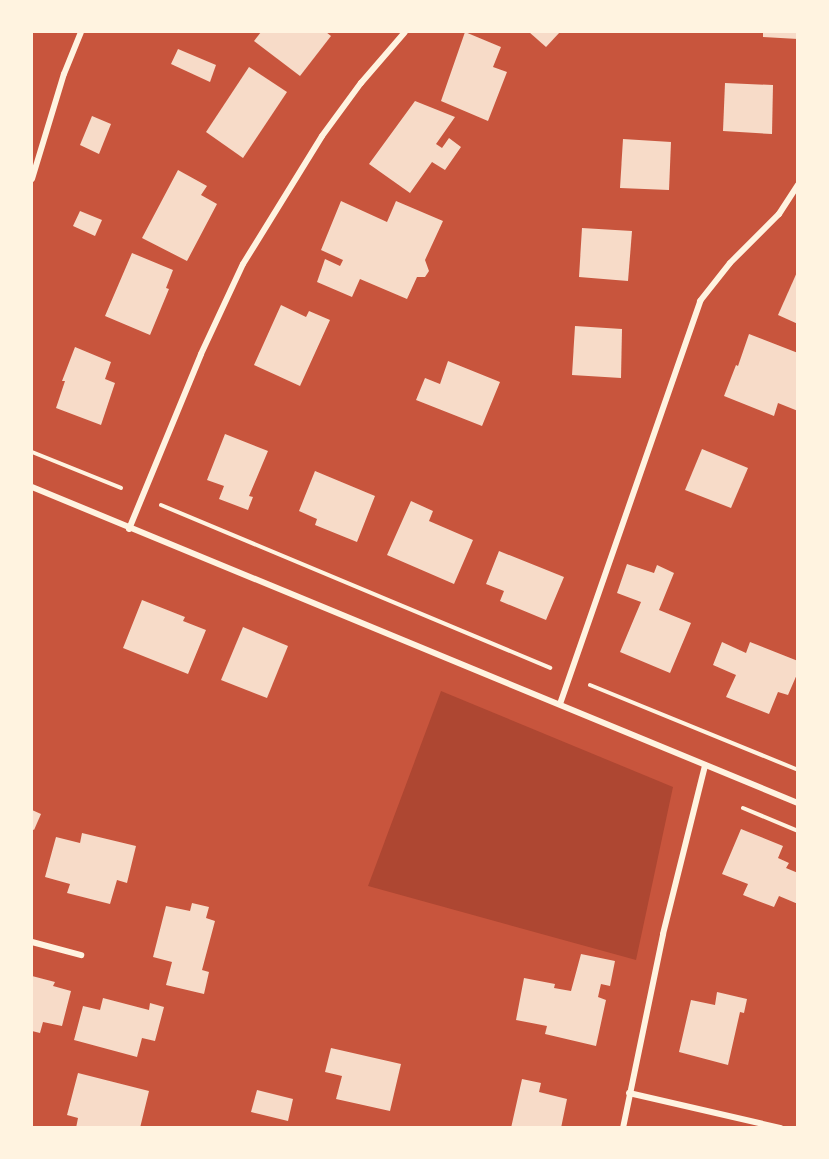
<!DOCTYPE html>
<html>
<head>
<meta charset="utf-8">
<style>
	body { margin:0 }
	#map { position:relative; width:829px; height:1159px; overflow:hidden; background:#c8553d; font-family:"Varela Round",sans-serif }
	div>[style] { position:absolute }
	.green>* { inset:0; background:#ae4732 }
	.building>* { inset:0; background:#f7dbc8 }
	.path>* { height:4px; margin:-2px; padding:0 2px; transform-origin:2px; border-radius:2px; background:#fff3e0 }
	.minor>* { height:6px; margin:-3px; padding:0 3px; transform-origin:3px; border-radius:3px; background:#fff3e0 }
	span { translate:-50% -50%; white-space:nowrap; text-align:center; line-height:1.15; -webkit-text-stroke:6px #fff3e0; paint-order:stroke }
	.frame { position:absolute; inset:0; border:33px solid #fff3e0; pointer-events:none }
</style>
</head>
<body>
<div id="map">
	<div class="green">
		<i style="clip-path:polygon(441px 691px,673px 787px,636px 960px,368px 886px)"></i>
	</div>
	<div class="building">
		<i style="clip-path:polygon(261px 32px,326px 32px,331px 36px,300px 76px,254px 41px)"></i>
		<i style="clip-path:polygon(465px 32px,501px 47px,493px 67px,507px 72px,488px 121px,441px 101px)"></i>
		<i style="clip-path:polygon(529px 32px,560px 32px,546px 47px)"></i>
		<i style="clip-path:polygon(763px 32px,798px 32px,798px 39px,763px 37px)"></i>
		<i style="clip-path:polygon(178px 49px,216px 65px,210px 82px,171px 64px)"></i>
		<i style="clip-path:polygon(249px 67px,287px 92px,243px 158px,206px 132px)"></i>
		<i style="clip-path:polygon(725px 83px,773px 85px,772px 134px,723px 131px)"></i>
		<i style="clip-path:polygon(415px 101px,455px 117px,436px 144px,442px 148px,449px 138px,461px 147px,445px 170px,432px 162px,410px 193px,369px 164px)"></i>
		<i style="clip-path:polygon(92px 116px,111px 124px,99px 154px,80px 145px)"></i>
		<i style="clip-path:polygon(623px 139px,671px 142px,669px 190px,620px 188px)"></i>
		<i style="clip-path:polygon(178px 170px,207px 186px,201px 195px,217px 204px,187px 261px,142px 238px)"></i>
		<i style="clip-path:polygon(341px 201px,387px 222px,396px 201px,443px 221px,425px 260px,429px 271px,425px 277px,417px 277px,407px 299px,360px 279px,352px 297px,317px 282px,325px 259px,340px 266px,343px 260px,321px 250px)"></i>
		<i style="clip-path:polygon(80px 211px,102px 220px,95px 236px,73px 226px)"></i>
		<i style="clip-path:polygon(582px 228px,632px 231px,628px 281px,579px 277px)"></i>
		<i style="clip-path:polygon(132px 253px,173px 270px,166px 288px,169px 289px,150px 335px,105px 316px)"></i>
		<i style="clip-path:polygon(798px 270px,798px 324px,778px 315px)"></i>
		<i style="clip-path:polygon(281px 305px,306px 317px,309px 311px,330px 320px,300px 386px,254px 365px)"></i>
		<i style="clip-path:polygon(575px 326px,622px 329px,621px 378px,572px 375px)"></i>
		<i style="clip-path:polygon(749px 334px,798px 353px,798px 411px,778px 403px,774px 416px,724px 396px,736px 365px,738px 366px)"></i>
		<i style="clip-path:polygon(75px 347px,111px 362px,105px 379px,115px 383px,101px 425px,56px 408px,65px 381px,62px 381px)"></i>
		<i style="clip-path:polygon(448px 361px,500px 382px,482px 426px,416px 400px,425px 378px,440px 384px)"></i>
		<i style="clip-path:polygon(225px 434px,268px 451px,249px 496px,253px 497px,248px 510px,219px 499px,224px 486px,207px 480px)"></i>
		<i style="clip-path:polygon(702px 449px,748px 468px,731px 508px,685px 490px)"></i>
		<i style="clip-path:polygon(315px 471px,375px 496px,357px 542px,315px 525px,317px 519px,299px 511px)"></i>
		<i style="clip-path:polygon(411px 501px,433px 511px,429px 521px,473px 540px,454px 584px,387px 555px)"></i>
		<i style="clip-path:polygon(499px 551px,564px 577px,546px 620px,500px 601px,504px 591px,486px 584px)"></i>
		<i style="clip-path:polygon(627px 564px,654px 573px,657px 565px,674px 573px,659px 610px,691px 623px,670px 673px,620px 652px,641px 602px,617px 593px)"></i>
		<i style="clip-path:polygon(142px 600px,185px 617px,183px 621px,206px 630px,188px 674px,123px 648px)"></i>
		<i style="clip-path:polygon(243px 627px,288px 646px,267px 698px,221px 680px)"></i>
		<i style="clip-path:polygon(722px 642px,746px 653px,750px 642px,798px 661px,798px 672px,788px 695px,778px 692px,769px 714px,726px 697px,736px 675px,713px 665px)"></i>
		<i style="clip-path:polygon(32px 810px,41px 814px,34px 830px,32px 829px)"></i>
		<i style="clip-path:polygon(741px 829px,783px 846px,778px 858px,789px 863px,786px 868px,798px 873px,798px 904px,779px 896px,774px 907px,758px 901px,743px 895px,748px 884px,722px 874px)"></i>
		<i style="clip-path:polygon(82px 833px,136px 846px,127px 883px,117px 880px,110px 904px,67px 893px,70px 884px,45px 877px,56px 837px,80px 843px)"></i>
		<i style="clip-path:polygon(192px 903px,209px 907px,206px 918px,215px 921px,202px 970px,209px 972px,204px 994px,166px 985px,172px 962px,153px 957px,166px 906px,190px 911px)"></i>
		<i style="clip-path:polygon(581px 954px,615px 961px,610px 986px,601px 984px,598px 997px,606px 1000px,596px 1046px,545px 1034px,547px 1026px,516px 1020px,524px 978px,555px 984px,554px 988px,571px 991px)"></i>
		<i style="clip-path:polygon(32px 976px,55px 982px,53px 986px,71px 991px,62px 1026px,43px 1022px,40px 1033px,32px 1031px)"></i>
		<i style="clip-path:polygon(717px 992px,747px 999px,744px 1013px,740px 1012px,728px 1065px,679px 1052px,691px 1000px,715px 1005px)"></i>
		<i style="clip-path:polygon(103px 998px,149px 1010px,150px 1003px,164px 1007px,155px 1041px,142px 1038px,137px 1057px,74px 1040px,83px 1006px,100px 1010px)"></i>
		<i style="clip-path:polygon(331px 1048px,401px 1064px,390px 1111px,336px 1099px,342px 1076px,325px 1072px)"></i>
		<i style="clip-path:polygon(78px 1073px,149px 1091px,140px 1128px,76px 1128px,78px 1118px,67px 1115px)"></i>
		<i style="clip-path:polygon(522px 1079px,541px 1083px,539px 1092px,567px 1099px,561px 1128px,511px 1128px)"></i>
		<i style="clip-path:polygon(257px 1090px,293px 1099px,288px 1121px,251px 1112px)"></i>
	</div>
	<div class="path">
		<i style="left:32px;top:452px;width:96px;rotate:22deg"></i>
		<i style="left:161px;top:505px;width:422px;rotate:22.7deg"></i>
		<i style="left:590px;top:685px;width:225px;rotate:22.2deg"></i>
		<i style="left:743px;top:808px;width:60px;rotate:22.7deg"></i>
	</div>
	<div class="minor">
		<i style="left:32px;top:179px;width:110px;rotate:-73.1deg"></i>
		<i style="left:64px;top:74px;width:45px;rotate:-68deg"></i>
		<i style="left:32px;top:487px;width:829px;rotate:22.42deg"></i>
		<i style="left:129px;top:529px;width:189px;rotate:-67.6deg"></i>
		<i style="left:201px;top:354px;width:99px;rotate:-65deg"></i>
		<i style="left:243px;top:264px;width:150px;rotate:-58.3deg"></i>
		<i style="left:322px;top:136px;width:66px;rotate:-53.7deg"></i>
		<i style="left:361px;top:83px;width:67px;rotate:-49.2deg"></i>
		<i style="left:560px;top:704px;width:427px;rotate:-70.8deg"></i>
		<i style="left:700px;top:301px;width:48px;rotate:-51.7deg"></i>
		<i style="left:730px;top:263px;width:69px;rotate:-45deg"></i>
		<i style="left:779px;top:214px;width:35px;rotate:-57deg"></i>
		<i style="left:32px;top:942px;width:51px;rotate:14.9deg"></i>
		<i style="left:629px;top:1093px;width:156px;rotate:13deg"></i>
		<i style="left:623px;top:1128px;width:198px;rotate:-78.3deg"></i>
		<i style="left:663px;top:934px;width:174px;rotate:-76deg"></i>
	</div>
	<div class="frame"></div>
</div>
</body>
</html>
